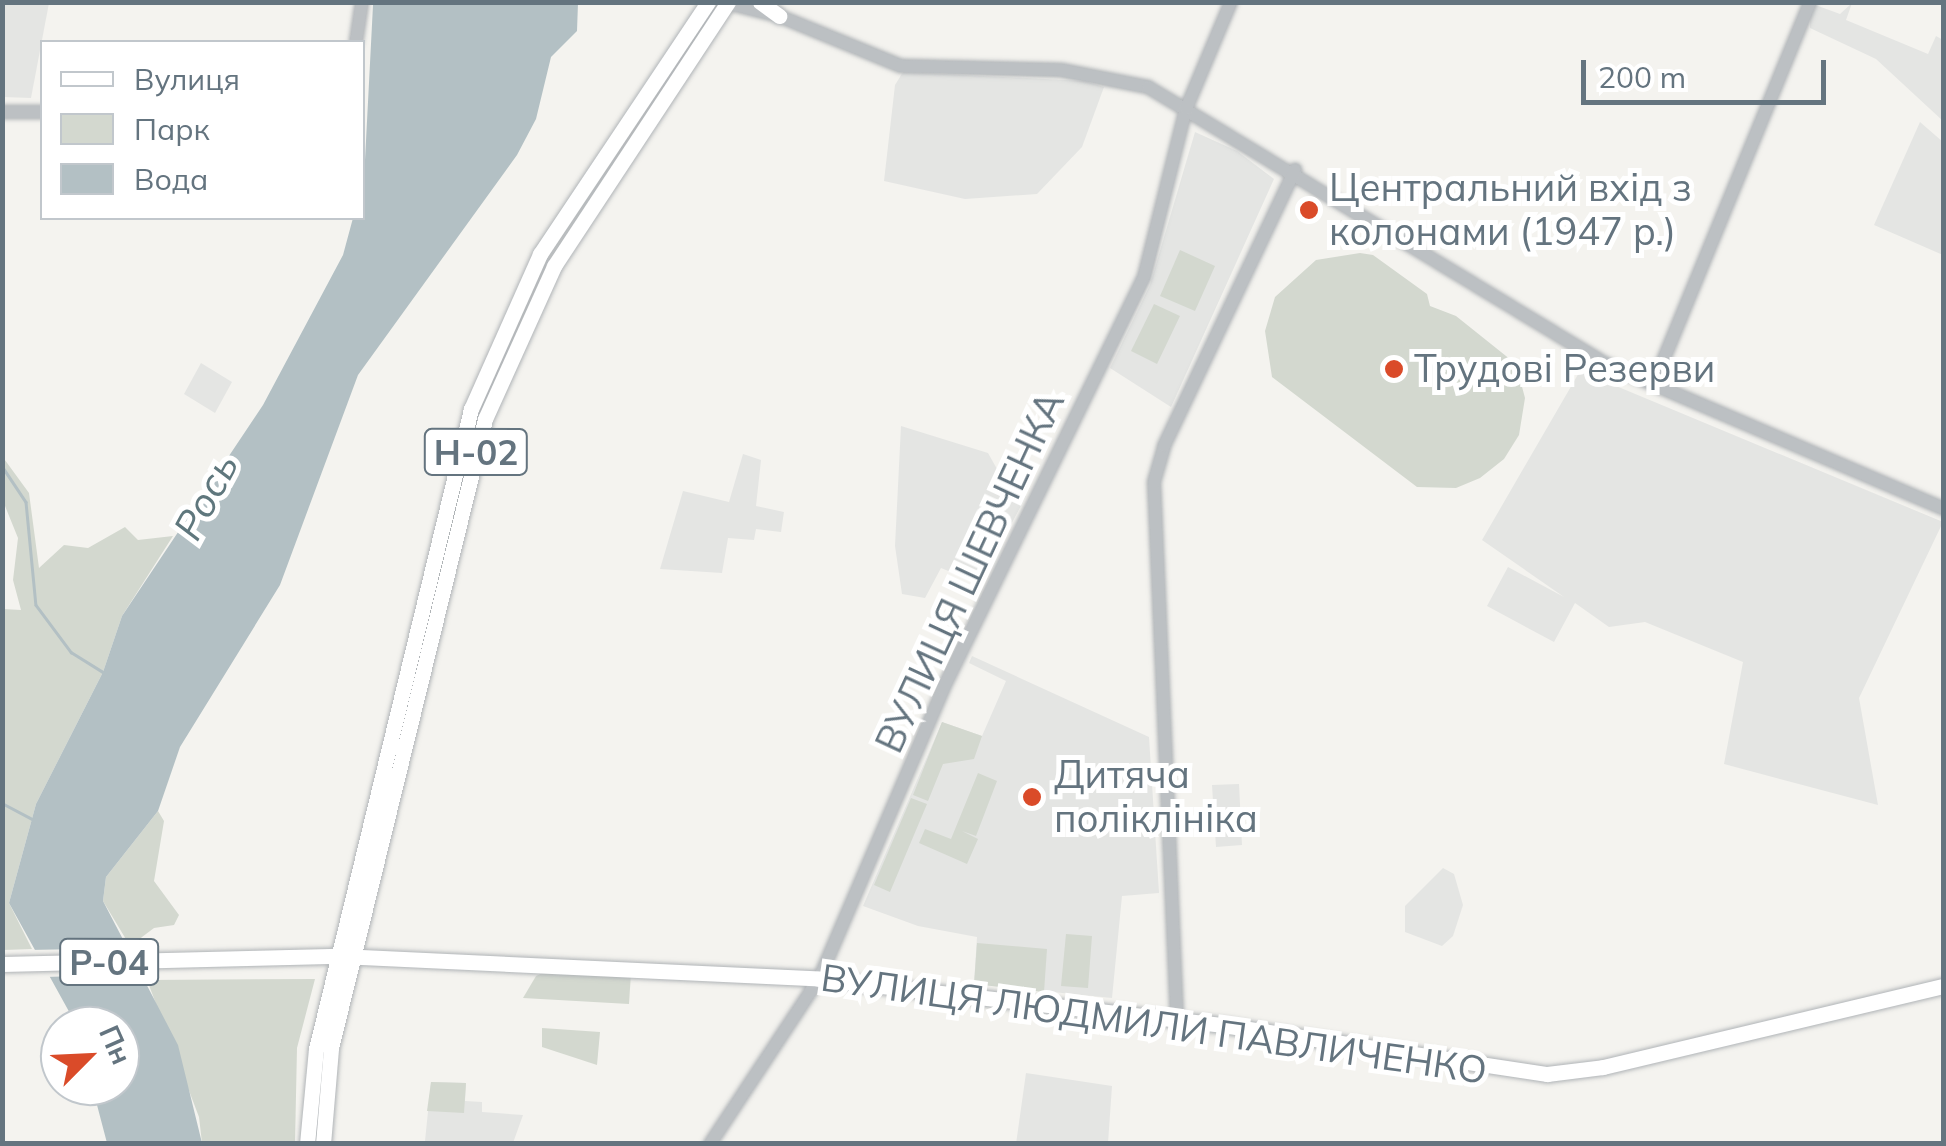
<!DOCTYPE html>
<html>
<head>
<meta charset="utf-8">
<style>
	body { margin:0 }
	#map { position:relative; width:1946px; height:1146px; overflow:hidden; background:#f4f3ef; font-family:Mulish,sans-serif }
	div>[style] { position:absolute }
	.built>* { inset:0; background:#e4e5e3 }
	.green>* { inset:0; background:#d3d8cf }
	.water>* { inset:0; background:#b3c0c4 }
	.pier>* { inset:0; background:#f4f3ef }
	.stream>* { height:2.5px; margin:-1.25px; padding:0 1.25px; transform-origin:1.25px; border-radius:1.25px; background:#b3c0c4 }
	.roads { filter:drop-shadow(0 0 2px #b0b4b7) drop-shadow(0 0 2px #b0b4b7) }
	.minor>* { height:12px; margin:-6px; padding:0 6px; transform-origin:6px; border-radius:6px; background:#bcc0c3 }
	.major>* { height:15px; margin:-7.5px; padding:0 7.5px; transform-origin:7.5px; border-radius:7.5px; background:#fff }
	.dots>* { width:28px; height:28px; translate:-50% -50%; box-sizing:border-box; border:5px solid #fff; border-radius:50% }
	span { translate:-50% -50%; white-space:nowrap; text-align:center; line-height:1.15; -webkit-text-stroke:10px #fff; paint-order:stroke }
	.shield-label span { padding:2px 8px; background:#fff; border:2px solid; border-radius:8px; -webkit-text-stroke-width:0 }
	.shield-label { font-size:35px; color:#64747f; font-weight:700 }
	.poi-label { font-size:38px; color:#64747f }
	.left { translate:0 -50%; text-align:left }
	.street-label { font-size:38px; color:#64747f }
	.water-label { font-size:40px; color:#5f777d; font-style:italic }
	.frame { position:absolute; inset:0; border:5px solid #64747f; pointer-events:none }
	.legend { position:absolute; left:40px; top:40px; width:325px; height:180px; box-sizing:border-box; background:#fff; border:2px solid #c1c7cc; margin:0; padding:12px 18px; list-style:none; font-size:30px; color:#64747f }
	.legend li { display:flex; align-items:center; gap:20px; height:50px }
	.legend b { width:50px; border:2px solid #c1c7cc }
	.north { position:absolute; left:40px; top:1006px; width:100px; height:100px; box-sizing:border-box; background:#fff; border:2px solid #c1c7cc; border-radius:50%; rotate:66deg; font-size:28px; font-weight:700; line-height:40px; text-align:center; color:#64747f }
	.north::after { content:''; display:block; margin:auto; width:35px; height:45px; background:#da4b29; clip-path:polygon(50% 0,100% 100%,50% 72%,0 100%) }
	.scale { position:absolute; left:1581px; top:60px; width:245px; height:45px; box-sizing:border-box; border:5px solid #64747f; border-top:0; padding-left:12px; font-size:30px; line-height:35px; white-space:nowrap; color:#64747f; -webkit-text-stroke:8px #fff; paint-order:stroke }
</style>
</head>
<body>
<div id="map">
	<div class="built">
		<i style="clip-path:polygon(3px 2px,49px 3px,31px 98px,3px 97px)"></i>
		<i style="clip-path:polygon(1810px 3px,1840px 14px,1852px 3px,1846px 20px,1928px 54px,1936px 36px,1943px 40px,1943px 121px,1876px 59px,1810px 28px)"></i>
		<i style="clip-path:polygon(903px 72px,1084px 81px,1104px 87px,1082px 147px,1037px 194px,965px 199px,884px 181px,895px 85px)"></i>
		<i style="clip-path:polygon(1920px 122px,1943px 142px,1943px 255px,1874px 225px)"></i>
		<i style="clip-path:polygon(1195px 132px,1237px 151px,1274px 179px,1171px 407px,1110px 368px,1150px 285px)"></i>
		<i style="clip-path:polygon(201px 363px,232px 382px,215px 413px,184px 394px)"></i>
		<i style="clip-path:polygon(1580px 371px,1943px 522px,1859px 698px,1878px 805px,1724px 764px,1743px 662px,1645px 622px,1609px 627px,1575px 603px,1554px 642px,1487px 606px,1508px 567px,1564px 597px,1482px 540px)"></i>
		<i style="clip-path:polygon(901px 426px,988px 453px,1006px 485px,1026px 496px,980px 584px,941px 568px,925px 598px,902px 594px,895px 546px)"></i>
		<i style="clip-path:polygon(743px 454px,761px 460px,756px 506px,784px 512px,781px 532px,756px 529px,754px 540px,728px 538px,722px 573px,660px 569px,683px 491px,729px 502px)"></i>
		<i style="clip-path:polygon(972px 656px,1149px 737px,1159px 893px,1122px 896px,1112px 998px,974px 984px,977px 937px,918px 926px,863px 906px,942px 722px,982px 736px,1006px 681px,969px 663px)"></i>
		<i style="clip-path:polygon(1239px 784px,1242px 845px,1216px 847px,1212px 785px)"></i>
		<i style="clip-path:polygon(1443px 868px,1454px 874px,1463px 905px,1453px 936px,1442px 946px,1405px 932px,1405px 906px)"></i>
		<i style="clip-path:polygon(1026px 1073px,1112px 1086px,1108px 1143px,1016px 1144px)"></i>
		<i style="clip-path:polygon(431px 1082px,466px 1083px,465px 1101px,482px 1102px,482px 1112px,523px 1115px,513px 1143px,419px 1144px,425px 1141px)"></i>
	</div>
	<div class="green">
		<i style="clip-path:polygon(1180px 250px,1215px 266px,1195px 311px,1160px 296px)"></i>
		<i style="clip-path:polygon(1360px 253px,1373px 255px,1427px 294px,1430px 306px,1456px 316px,1516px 364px,1525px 398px,1519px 435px,1504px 459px,1480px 478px,1456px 488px,1417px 487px,1272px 377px,1265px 331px,1275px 297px,1316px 260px)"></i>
		<i style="clip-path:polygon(1154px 304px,1180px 316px,1157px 364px,1131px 351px)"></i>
		<i style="clip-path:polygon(2px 456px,29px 493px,39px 568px,64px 545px,88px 548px,125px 527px,138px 540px,173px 536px,122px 616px,103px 672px,36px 804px,9px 903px,32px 949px,3px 950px,3px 609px,21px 610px,13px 580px,18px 538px,3px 501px)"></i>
		<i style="clip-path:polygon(942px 722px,982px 736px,974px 759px,943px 764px,928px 801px,913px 795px)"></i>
		<i style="clip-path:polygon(978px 773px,997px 781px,976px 836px,962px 831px,978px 839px,967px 864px,919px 843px,925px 829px,951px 839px)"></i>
		<i style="clip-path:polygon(911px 798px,927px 804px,890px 892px,874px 885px)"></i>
		<i style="clip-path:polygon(158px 811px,164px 821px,154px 881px,179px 915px,174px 925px,154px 928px,130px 946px,103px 901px,106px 877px)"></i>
		<i style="clip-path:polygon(1066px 934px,1092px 936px,1088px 988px,1061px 986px)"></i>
		<i style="clip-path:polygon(977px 943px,1047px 949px,1044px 992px,974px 984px)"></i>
		<i style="clip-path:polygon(549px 970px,631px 973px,629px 1004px,523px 998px,536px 976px)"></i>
		<i style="clip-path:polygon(315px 979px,297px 1048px,295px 1143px,202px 1143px,199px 1117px,147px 980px)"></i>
		<i style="clip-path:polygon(542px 1028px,600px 1032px,597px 1065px,542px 1047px)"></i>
		<i style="clip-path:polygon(431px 1082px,466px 1083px,464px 1113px,427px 1111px)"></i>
	</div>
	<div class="water">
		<i style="clip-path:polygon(578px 3px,577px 31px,551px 57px,536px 119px,517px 155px,358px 375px,280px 585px,180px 747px,158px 811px,106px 877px,103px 901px,178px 1045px,202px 1143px,107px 1143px,92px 1086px,120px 1086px,120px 1026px,77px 1026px,9px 903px,36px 804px,103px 672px,122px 616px,263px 405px,343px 255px,353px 218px,362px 218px,373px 5px)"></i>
	</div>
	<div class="pier">
		<i style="clip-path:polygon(137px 948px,149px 974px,44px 977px,27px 950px)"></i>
	</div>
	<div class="stream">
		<i style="left:2px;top:466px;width:43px;rotate:56.3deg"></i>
		<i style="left:26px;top:502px;width:103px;rotate:84.5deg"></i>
		<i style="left:36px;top:605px;width:59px;rotate:53.3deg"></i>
		<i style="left:71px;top:652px;width:38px;rotate:32deg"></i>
		<i style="left:2px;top:803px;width:34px;rotate:28deg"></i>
	</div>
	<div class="roads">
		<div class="minor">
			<i style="left:723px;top:2px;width:58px;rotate:14deg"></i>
			<i style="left:779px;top:16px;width:132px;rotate:22.3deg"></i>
			<i style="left:901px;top:66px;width:160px;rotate:1.4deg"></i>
			<i style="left:1061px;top:70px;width:89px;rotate:11.1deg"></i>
			<i style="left:1148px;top:87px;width:535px;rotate:31.17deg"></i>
			<i style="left:1606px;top:364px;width:368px;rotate:23.2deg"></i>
			<i style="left:356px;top:42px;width:40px;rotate:-81.5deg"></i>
			<i style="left:2px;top:112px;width:40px"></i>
			<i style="left:1654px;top:383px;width:412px;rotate:-67.7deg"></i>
			<i style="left:1177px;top:1019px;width:537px;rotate:-92.45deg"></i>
			<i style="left:1154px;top:482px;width:37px;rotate:-74deg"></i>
			<i style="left:1164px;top:446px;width:306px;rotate:-64.6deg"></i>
			<i style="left:710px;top:1144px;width:198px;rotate:-56.6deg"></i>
			<i style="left:819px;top:979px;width:315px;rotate:-66.8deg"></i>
			<i style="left:943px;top:689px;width:458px;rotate:-64deg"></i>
			<i style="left:1144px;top:277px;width:173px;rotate:-76deg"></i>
			<i style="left:1186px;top:109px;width:116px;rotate:-67.2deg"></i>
		</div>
		<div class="major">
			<i style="left:760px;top:2px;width:24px;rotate:36deg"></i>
			<i style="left:2px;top:964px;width:338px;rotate:-1.4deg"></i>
			<i style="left:340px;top:956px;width:480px;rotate:2.7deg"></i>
			<i style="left:819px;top:979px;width:413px;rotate:6.5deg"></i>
			<i style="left:1229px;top:1026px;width:322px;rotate:8.6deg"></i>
			<i style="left:1547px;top:1074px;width:56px;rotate:-7.1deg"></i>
			<i style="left:1603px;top:1067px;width:350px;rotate:-13.4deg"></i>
			<i style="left:307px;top:1144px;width:95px;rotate:-84.6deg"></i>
			<i style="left:316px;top:1049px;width:659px;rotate:-76.39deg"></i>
			<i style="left:471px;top:409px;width:170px;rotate:-66deg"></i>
			<i style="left:540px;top:254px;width:303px;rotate:-56.3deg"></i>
			<i style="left:323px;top:1144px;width:96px;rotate:-85.2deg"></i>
			<i style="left:331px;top:1048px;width:648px;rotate:-76.24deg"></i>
			<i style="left:485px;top:419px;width:168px;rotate:-65.7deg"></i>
			<i style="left:554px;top:266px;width:316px;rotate:-56.6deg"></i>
		</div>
	</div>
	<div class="dots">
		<i style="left:1309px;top:210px;background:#da4b29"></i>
		<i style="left:1394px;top:369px;background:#da4b29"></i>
		<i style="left:1032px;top:797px;background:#da4b29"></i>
	</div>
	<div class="shield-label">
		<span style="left:476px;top:452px">Н-02</span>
		<span style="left:109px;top:962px">Р-04</span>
	</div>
	<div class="poi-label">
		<span class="left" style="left:1329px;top:210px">Центральний вхід з<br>колонами (1947 р.)</span>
		<span class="left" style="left:1414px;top:369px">Трудові Резерви</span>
		<span class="left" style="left:1054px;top:797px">Дитяча<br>поліклініка</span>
	</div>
	<div class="street-label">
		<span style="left:970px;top:572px;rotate:-65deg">ВУЛИЦЯ ШЕВЧЕНКА</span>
		<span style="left:1154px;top:1024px;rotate:8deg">ВУЛИЦЯ ЛЮДМИЛИ ПАВЛИЧЕНКО</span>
	</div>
	<div class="water-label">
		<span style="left:205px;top:496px;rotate:-62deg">Рось</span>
	</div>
	<div class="frame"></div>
	<ul class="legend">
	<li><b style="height:12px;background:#fff"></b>Вулиця</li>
	<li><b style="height:28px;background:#d3d8cf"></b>Парк</li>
	<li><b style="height:28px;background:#b3c0c4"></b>Вода</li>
	</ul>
	<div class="north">Пн</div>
	<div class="scale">200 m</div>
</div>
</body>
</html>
